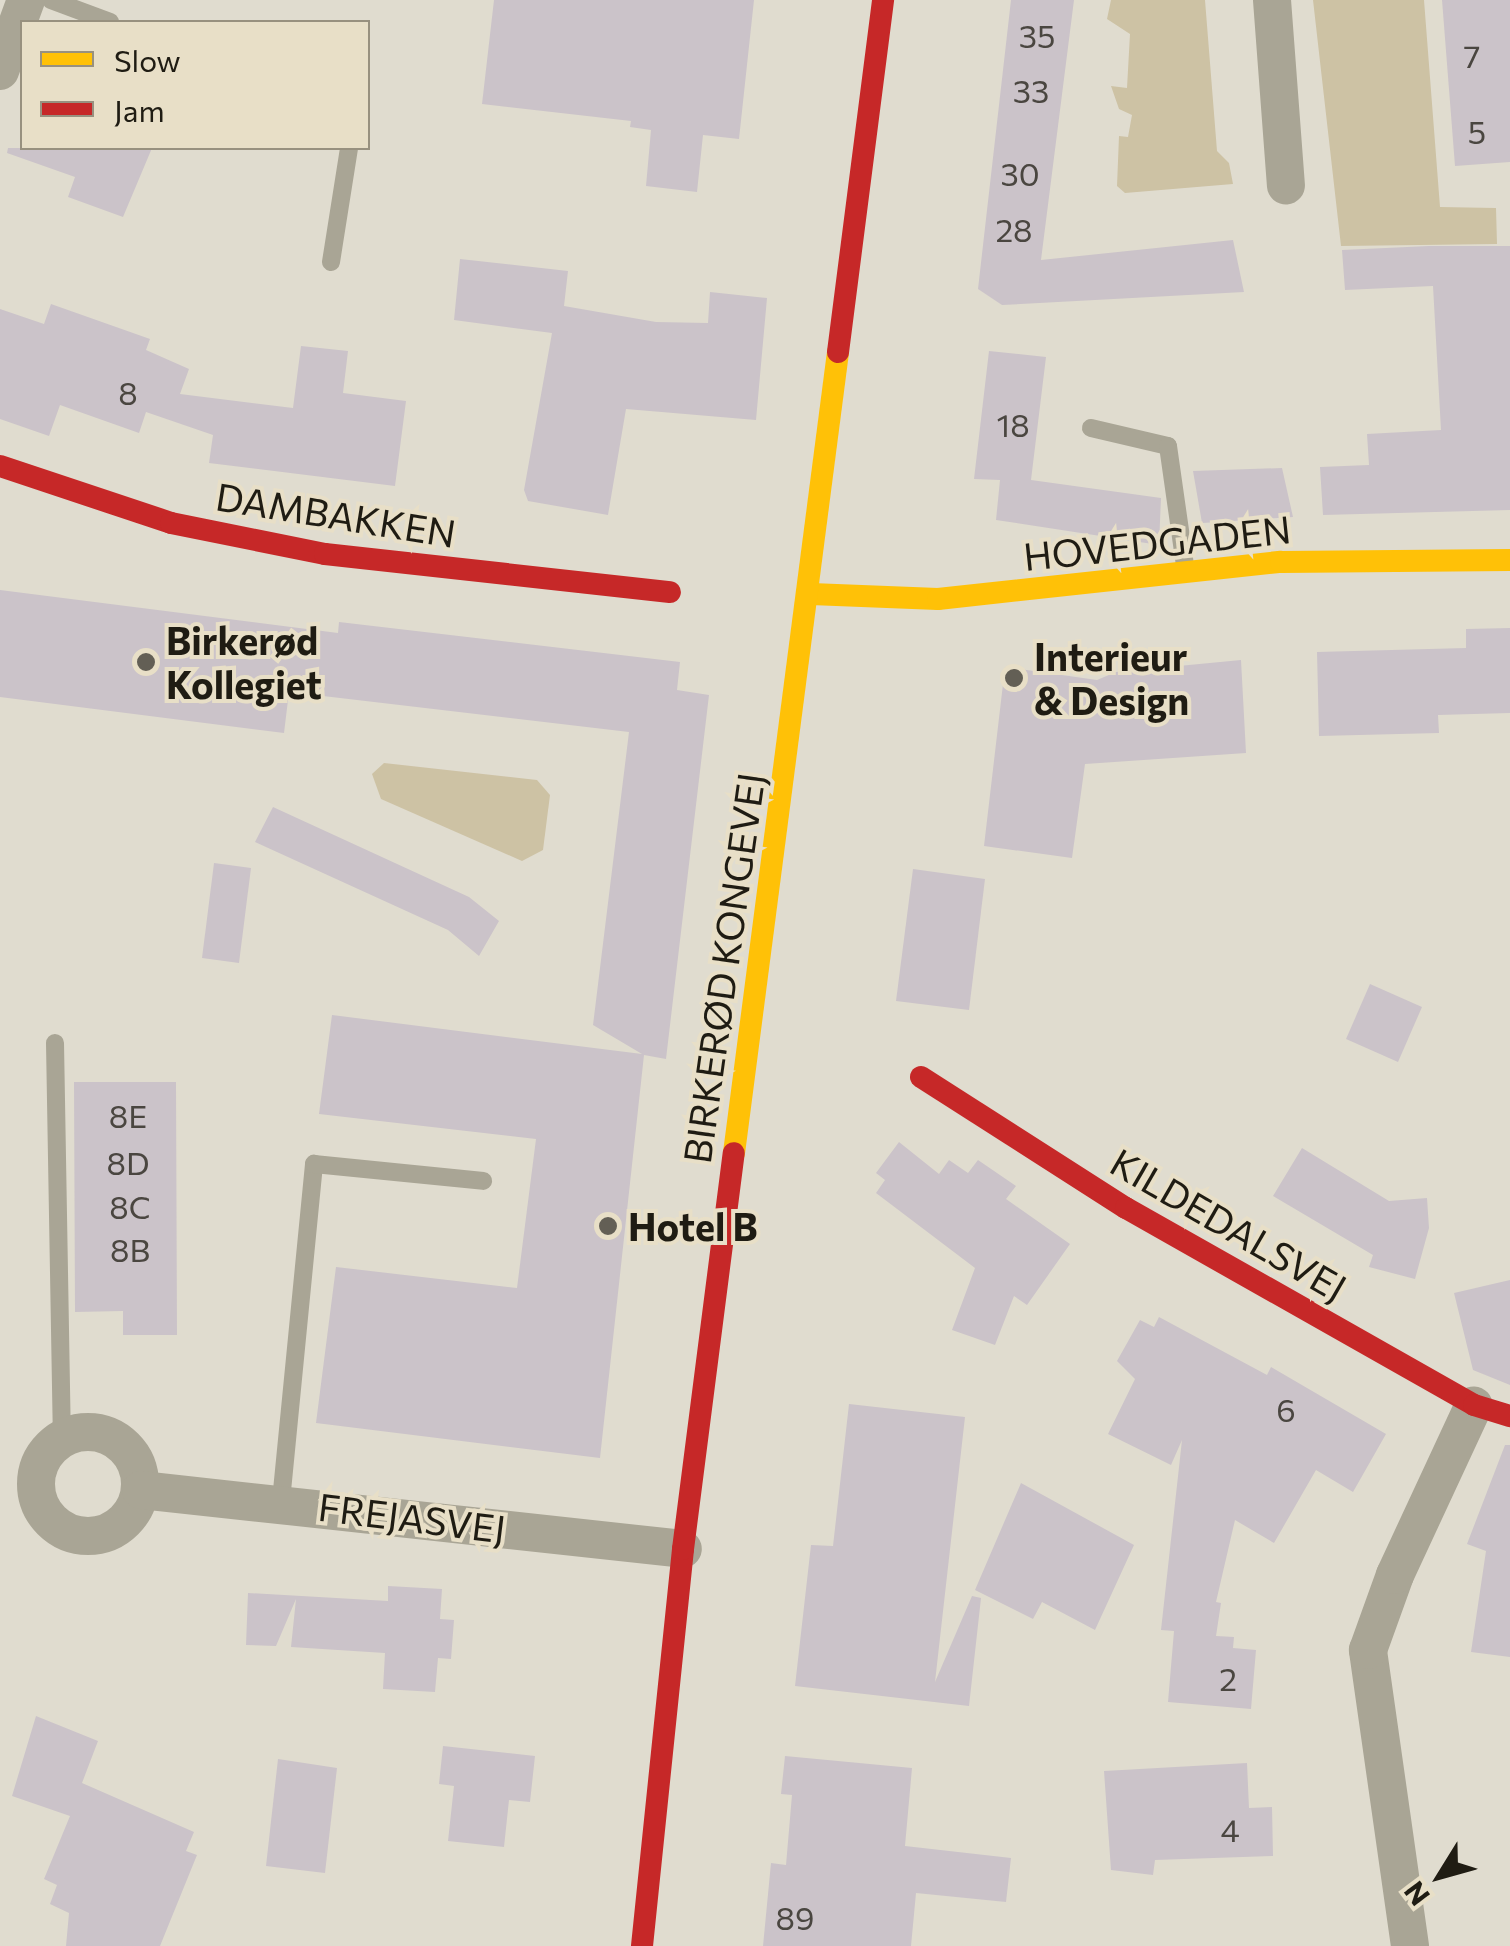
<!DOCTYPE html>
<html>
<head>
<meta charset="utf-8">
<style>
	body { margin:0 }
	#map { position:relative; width:1510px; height:1946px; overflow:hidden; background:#e0dccf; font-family:Commissioner,sans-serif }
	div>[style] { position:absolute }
	.green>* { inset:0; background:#cdc2a4 }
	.building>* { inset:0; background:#cbc3c9 }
	.lane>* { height:18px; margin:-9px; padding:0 9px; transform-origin:9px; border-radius:9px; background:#a9a595 }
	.street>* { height:38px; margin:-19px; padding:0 19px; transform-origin:19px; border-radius:19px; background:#a9a595 }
	.street>.ring { margin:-19px; padding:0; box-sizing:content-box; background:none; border:38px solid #a9a595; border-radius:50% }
	.slow>* { height:22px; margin:-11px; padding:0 11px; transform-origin:11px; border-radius:11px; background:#ffc107 }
	.jam>* { height:22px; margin:-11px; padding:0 11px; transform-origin:11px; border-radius:11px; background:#c62828 }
	.dots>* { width:28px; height:28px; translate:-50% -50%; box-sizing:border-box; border:5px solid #e8dfc7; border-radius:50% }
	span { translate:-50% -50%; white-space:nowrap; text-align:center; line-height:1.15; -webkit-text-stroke:8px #e8dfc7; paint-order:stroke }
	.number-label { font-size:32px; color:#4a4640 }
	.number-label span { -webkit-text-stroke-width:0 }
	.street-label { font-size:38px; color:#1f1c13 }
	.poi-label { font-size:38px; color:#1f1c13; font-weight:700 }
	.left { translate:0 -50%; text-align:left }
	.legend { position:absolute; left:20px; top:20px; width:350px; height:130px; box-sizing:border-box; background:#e8dfc7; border:2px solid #98917f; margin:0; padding:12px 18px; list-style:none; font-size:30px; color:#1f1c13 }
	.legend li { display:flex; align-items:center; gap:20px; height:50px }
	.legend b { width:50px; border:2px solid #98917f }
	.north { position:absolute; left:1390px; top:1826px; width:100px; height:100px; -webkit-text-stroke:8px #e8dfc7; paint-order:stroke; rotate:233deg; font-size:28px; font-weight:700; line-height:40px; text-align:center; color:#1f1c13 }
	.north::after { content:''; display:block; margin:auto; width:35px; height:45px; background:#1f1c13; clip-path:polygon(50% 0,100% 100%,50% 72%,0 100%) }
</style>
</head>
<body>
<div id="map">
	<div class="green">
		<i style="clip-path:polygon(1111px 0,1205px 0,1217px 151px,1229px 163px,1233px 184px,1125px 193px,1117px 186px,1119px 136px,1128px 137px,1132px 115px,1119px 109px,1111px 86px,1127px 88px,1130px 34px,1107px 19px)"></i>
		<i style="clip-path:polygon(1313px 0,1424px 0,1440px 207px,1496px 208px,1497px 244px,1341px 246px)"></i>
		<i style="clip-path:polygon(384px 763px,537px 780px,550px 795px,543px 850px,522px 861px,381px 799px,372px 774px)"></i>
	</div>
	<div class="building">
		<i style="clip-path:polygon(494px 0,754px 0,739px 139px,703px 135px,697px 192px,646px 186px,651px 130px,630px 127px,631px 121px,482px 104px)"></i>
		<i style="clip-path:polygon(1011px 0,1074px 0,1041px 260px,1233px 240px,1244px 292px,1002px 305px,978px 289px)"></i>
		<i style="clip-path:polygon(1442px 0,1510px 0,1510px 162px,1455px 166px)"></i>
		<i style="clip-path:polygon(8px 148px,152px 148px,123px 217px,68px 197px,75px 177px,7px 153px)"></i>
		<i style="clip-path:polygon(1429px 246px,1510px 246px,1510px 510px,1323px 515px,1320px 467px,1369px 465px,1367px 434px,1441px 430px,1433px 286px,1345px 290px,1342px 250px)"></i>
		<i style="clip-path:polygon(460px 259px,568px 271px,564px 306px,656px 322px,708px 323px,710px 292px,767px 298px,756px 420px,626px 409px,608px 515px,528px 501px,524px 490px,552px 333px,454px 320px)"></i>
		<i style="clip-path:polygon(51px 304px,150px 339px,146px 350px,189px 369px,180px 394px,293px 408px,301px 346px,348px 351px,343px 393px,406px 401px,395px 486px,209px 463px,213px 435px,146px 412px,139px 433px,60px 405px,49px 436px,0 419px,0 309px,44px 324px)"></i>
		<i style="clip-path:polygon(989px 351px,1046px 357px,1031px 480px,1161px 498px,1159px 545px,996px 520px,1000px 480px,974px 479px)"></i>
		<i style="clip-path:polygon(1282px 468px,1293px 517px,1202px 523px,1193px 471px)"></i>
		<i style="clip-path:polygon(0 590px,338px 633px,339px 622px,680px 662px,677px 690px,709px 695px,666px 1059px,644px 1055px,600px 1458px,316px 1423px,336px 1267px,517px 1288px,536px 1139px,319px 1114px,332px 1015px,642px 1054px,593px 1025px,629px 732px,289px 692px,284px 733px,0 697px)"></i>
		<i style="clip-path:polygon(1510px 628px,1510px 713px,1438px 715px,1439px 733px,1319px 736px,1317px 652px,1466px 648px,1466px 629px)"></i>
		<i style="clip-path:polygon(1241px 660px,1246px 753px,1085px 764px,1072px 858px,984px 846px,1005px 667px,1097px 680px,1116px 672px)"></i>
		<i style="clip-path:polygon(273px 807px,469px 897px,499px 921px,479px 956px,448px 930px,255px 842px)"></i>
		<i style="clip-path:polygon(214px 863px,251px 868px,239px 963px,202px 958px)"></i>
		<i style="clip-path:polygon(913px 869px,985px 879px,969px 1010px,896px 1001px)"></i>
		<i style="clip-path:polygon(1370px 984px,1422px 1007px,1398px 1062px,1346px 1039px)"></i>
		<i style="clip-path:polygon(74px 1082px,176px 1082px,177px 1335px,123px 1335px,123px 1311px,75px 1312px)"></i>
		<i style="clip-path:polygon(899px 1142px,939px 1174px,949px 1160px,968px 1173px,978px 1160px,1016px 1186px,1006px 1199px,1070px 1244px,1027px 1305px,1014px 1296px,995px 1345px,952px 1330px,975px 1268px,876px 1193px,885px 1180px,876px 1173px)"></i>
		<i style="clip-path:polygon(1302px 1148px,1389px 1201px,1427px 1198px,1429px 1228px,1415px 1279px,1369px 1267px,1373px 1255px,1273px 1196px)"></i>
		<i style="clip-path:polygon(1510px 1280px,1510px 1385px,1473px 1370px,1454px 1293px)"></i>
		<i style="clip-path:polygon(1159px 1317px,1267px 1375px,1271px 1367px,1386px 1434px,1353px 1492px,1316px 1470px,1274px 1543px,1235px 1520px,1216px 1602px,1221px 1603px,1216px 1636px,1234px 1637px,1233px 1648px,1256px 1650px,1251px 1709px,1168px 1702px,1174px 1631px,1161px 1630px,1182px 1440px,1171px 1465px,1108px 1434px,1135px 1379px,1117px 1361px,1140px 1320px,1154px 1327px)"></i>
		<i style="clip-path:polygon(849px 1404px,965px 1417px,935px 1682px,972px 1596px,981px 1598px,969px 1706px,795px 1686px,811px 1545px,833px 1546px)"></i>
		<i style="clip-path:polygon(1505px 1445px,1510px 1445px,1510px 1657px,1471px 1652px,1486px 1551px,1467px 1544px)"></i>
		<i style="clip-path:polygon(1021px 1483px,1134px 1545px,1095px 1630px,1042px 1602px,1033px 1619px,975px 1590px)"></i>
		<i style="clip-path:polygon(388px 1586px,442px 1589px,440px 1619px,454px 1620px,451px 1659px,438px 1658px,435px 1692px,383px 1689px,385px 1653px,291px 1647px,296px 1599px,276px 1646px,246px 1645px,248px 1593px,388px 1601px)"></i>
		<i style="clip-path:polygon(36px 1716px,98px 1741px,82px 1783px,194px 1832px,186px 1851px,197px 1855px,160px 1946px,66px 1946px,69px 1913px,50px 1904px,57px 1885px,44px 1879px,70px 1816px,12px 1796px)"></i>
		<i style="clip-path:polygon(443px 1746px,535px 1756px,530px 1802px,509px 1800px,504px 1847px,448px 1841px,454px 1786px,439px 1784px)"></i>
		<i style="clip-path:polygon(785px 1756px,912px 1768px,905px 1846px,1011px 1858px,1006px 1902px,916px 1893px,911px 1946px,763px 1946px,771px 1863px,786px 1865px,792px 1795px,781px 1794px)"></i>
		<i style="clip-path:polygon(278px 1759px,337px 1768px,325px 1873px,266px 1866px)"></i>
		<i style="clip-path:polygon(1247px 1763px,1249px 1808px,1272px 1807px,1273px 1856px,1155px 1860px,1153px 1875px,1111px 1870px,1104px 1771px)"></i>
	</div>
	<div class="lane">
		<i style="left:51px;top:0;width:63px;rotate:20.4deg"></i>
		<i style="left:331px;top:262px;width:115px;rotate:-81deg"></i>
		<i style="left:1091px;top:428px;width:79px;rotate:13.2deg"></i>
		<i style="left:1168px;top:446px;width:121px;rotate:81.9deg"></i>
		<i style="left:55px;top:1043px;width:395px;rotate:89deg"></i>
		<i style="left:281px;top:1501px;width:339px;rotate:-84.4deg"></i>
		<i style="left:314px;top:1164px;width:170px;rotate:5.7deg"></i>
	</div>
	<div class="street">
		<i style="left:1272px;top:0;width:186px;rotate:85.7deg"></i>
		<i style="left:0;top:71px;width:76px;rotate:-69.9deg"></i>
		<i class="ring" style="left:36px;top:1432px;width:66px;height:66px"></i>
		<i style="left:141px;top:1490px;width:545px;rotate:6.21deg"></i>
		<i style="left:1410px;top:1946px;width:299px;rotate:-98.1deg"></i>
		<i style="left:1368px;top:1650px;width:80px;rotate:-70.2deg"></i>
		<i style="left:1395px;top:1575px;width:187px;rotate:-65.1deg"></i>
	</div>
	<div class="slow">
		<i style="left:811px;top:594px;width:127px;rotate:2.3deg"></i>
		<i style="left:938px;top:599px;width:345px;rotate:-6.2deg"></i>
		<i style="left:1281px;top:562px;width:229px;rotate:-0.5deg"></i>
		<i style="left:734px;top:1153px;width:808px;rotate:-82.6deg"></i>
	</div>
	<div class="jam">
		<i style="left:838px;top:352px;width:355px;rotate:-82.7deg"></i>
		<i style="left:0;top:466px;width:180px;rotate:18.4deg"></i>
		<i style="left:171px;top:523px;width:157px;rotate:11.4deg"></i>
		<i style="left:325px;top:554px;width:347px;rotate:6.3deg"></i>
		<i style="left:921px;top:1077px;width:243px;rotate:32.6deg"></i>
		<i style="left:1126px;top:1208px;width:400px;rotate:29.5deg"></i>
		<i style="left:1474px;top:1405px;width:38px;rotate:17deg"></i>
		<i style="left:642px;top:1946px;width:399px;rotate:-84.1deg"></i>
		<i style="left:683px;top:1549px;width:399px;rotate:-82.7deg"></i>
	</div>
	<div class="dots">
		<i style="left:146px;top:662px;background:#635f55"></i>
		<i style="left:1014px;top:678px;background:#635f55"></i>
		<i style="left:608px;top:1226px;background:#635f55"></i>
	</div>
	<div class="number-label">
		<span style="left:1037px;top:35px">35</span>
		<span style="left:1472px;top:55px">7</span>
		<span style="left:1031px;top:90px">33</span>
		<span style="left:1477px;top:131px">5</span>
		<span style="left:1020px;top:173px">30</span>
		<span style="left:1014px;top:229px">28</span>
		<span style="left:128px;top:392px">8</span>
		<span style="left:1013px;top:424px">18</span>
		<span style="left:128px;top:1115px">8E</span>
		<span style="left:128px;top:1162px">8D</span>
		<span style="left:130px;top:1206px">8C</span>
		<span style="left:130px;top:1249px">8B</span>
		<span style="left:1286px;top:1409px">6</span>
		<span style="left:1228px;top:1678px">2</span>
		<span style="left:1230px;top:1829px">4</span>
		<span style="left:795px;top:1917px">89</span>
	</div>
	<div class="street-label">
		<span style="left:336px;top:514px;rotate:9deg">DAMBAKKEN</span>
		<span style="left:1157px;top:542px;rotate:-6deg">HOVEDGADEN</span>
		<span style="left:723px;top:968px;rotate:-82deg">BIRKERØD KONGEVEJ</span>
		<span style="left:1229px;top:1224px;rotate:30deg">KILDEDALSVEJ</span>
		<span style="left:412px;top:1517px;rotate:7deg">FREJASVEJ</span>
	</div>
	<div class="poi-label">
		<span class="left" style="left:166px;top:662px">Birkerød<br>Kollegiet</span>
		<span class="left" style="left:1034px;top:678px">Interieur<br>&amp; Design</span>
		<span class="left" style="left:628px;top:1226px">Hotel B</span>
	</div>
	<ul class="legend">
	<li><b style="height:12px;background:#ffc107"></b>Slow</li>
	<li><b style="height:12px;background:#c62828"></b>Jam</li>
	</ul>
	<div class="north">N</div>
</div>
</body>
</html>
